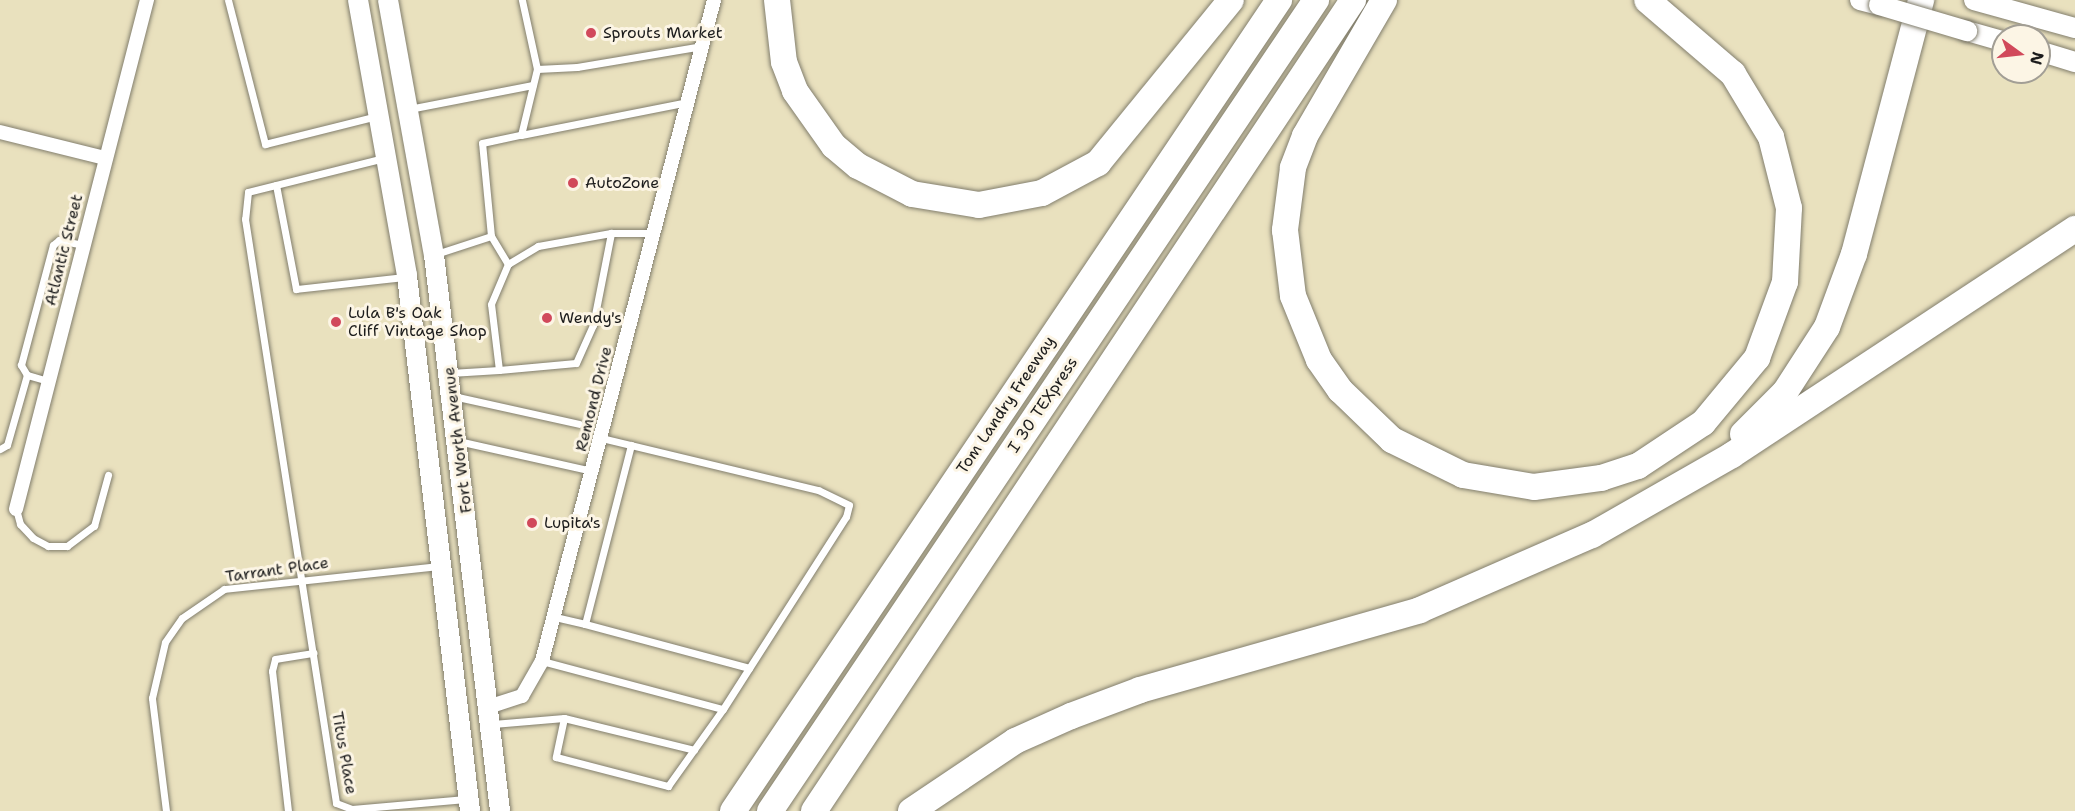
<!DOCTYPE html>
<html>
<head>
<meta charset="utf-8">
<style>
	body { margin:0 }
	#map { position:relative; width:2075px; height:811px; overflow:hidden; background:#e9e1be; font-family:"Shantell Sans",sans-serif }
	div>[style] { position:absolute }
	.roads { filter:drop-shadow(0 0 2px #827e6d) drop-shadow(0 0 2px #827e6d) }
	.service>* { height:7px; margin:-3.5px; padding:0 3.5px; transform-origin:3.5px; border-radius:3.5px; background:#fff }
	.minor>* { height:14px; margin:-7px; padding:0 7px; transform-origin:7px; border-radius:7px; background:#fff }
	.secondary>* { height:20px; margin:-10px; padding:0 10px; transform-origin:10px; border-radius:10px; background:#fff }
	.motorway>* { height:26px; margin:-13px; padding:0 13px; transform-origin:13px; border-radius:13px; background:#fff }
	.bridges { filter:drop-shadow(0 0 2px #827e6d) drop-shadow(0 0 2px #827e6d) }
	.secondary-bridge>* { height:20px; margin:-10px; padding:0 10px; transform-origin:10px; border-radius:10px; background:#fff }
	.dots>* { width:16px; height:16px; translate:-50% -50%; box-sizing:border-box; border:3px solid #fcf5e5; border-radius:50% }
	span { translate:-50% -50%; white-space:nowrap; text-align:center; line-height:1.15; -webkit-text-stroke:6px #fcf5e5; paint-order:stroke }
	.poi-label { font-size:16px; color:#1c1c1c }
	.left { translate:0 -50%; text-align:left }
	.street-label { font-size:16px; color:#1c1c1c }
	.north { position:absolute; left:1991px; top:24px; width:60px; height:60px; box-sizing:border-box; background:#fcf5e5; border:2px solid #a29e95; border-radius:50%; rotate:105deg; font-size:16px; font-weight:700; line-height:24px; text-align:center; color:#1c1c1c }
	.north::after { content:''; display:block; margin:auto; width:21px; height:27px; background:#d1495b; clip-path:polygon(50% 0,100% 100%,50% 72%,0 100%) }
</style>
</head>
<body>
<div id="map">
	<div class="roads">
		<div class="service">
			<i style="left:228px;top:0;width:149px;rotate:75.6deg"></i>
			<i style="left:265px;top:144px;width:115px;rotate:-14deg"></i>
			<i style="left:537px;top:69px;width:40px;rotate:-2.9deg"></i>
			<i style="left:577px;top:67px;width:127px;rotate:-9.5deg"></i>
			<i style="left:409px;top:109px;width:126px;rotate:-11deg"></i>
			<i style="left:521px;top:135px;width:170px;rotate:-11.2deg"></i>
			<i style="left:384px;top:158px;width:140px;rotate:166deg"></i>
			<i style="left:248px;top:192px;width:27px;rotate:96deg"></i>
			<i style="left:245px;top:219px;width:591px;rotate:81.14deg"></i>
			<i style="left:336px;top:803px;width:17px;rotate:21deg"></i>
			<i style="left:352px;top:809px;width:114px;rotate:-5deg"></i>
			<i style="left:276px;top:185px;width:106px;rotate:79.1deg"></i>
			<i style="left:296px;top:289px;width:110px;rotate:-6.3deg"></i>
			<i style="left:491px;top:236px;width:33px;rotate:59deg"></i>
			<i style="left:436px;top:254px;width:58px;rotate:-18.1deg"></i>
			<i style="left:491px;top:236px;width:93px;rotate:-95.5deg"></i>
			<i style="left:482px;top:143px;width:40px;rotate:-12deg"></i>
			<i style="left:521px;top:135px;width:68px;rotate:-76.4deg"></i>
			<i style="left:537px;top:69px;width:71px;rotate:-102.3deg"></i>
			<i style="left:499px;top:370px;width:77px;rotate:-5.2deg"></i>
			<i style="left:576px;top:363px;width:42px;rotate:-65.9deg"></i>
			<i style="left:593px;top:325px;width:94px;rotate:-78.9deg"></i>
			<i style="left:450px;top:373px;width:49px;rotate:-3.5deg"></i>
			<i style="left:499px;top:370px;width:66px;rotate:-96.9deg"></i>
			<i style="left:491px;top:304px;width:43px;rotate:-67deg"></i>
			<i style="left:508px;top:264px;width:35px;rotate:-31deg"></i>
			<i style="left:538px;top:246px;width:74px;rotate:-10.1deg"></i>
			<i style="left:611px;top:233px;width:43px"></i>
			<i style="left:48px;top:381px;width:22px;rotate:-164deg"></i>
			<i style="left:27px;top:375px;width:12px;rotate:-121deg"></i>
			<i style="left:21px;top:365px;width:124px;rotate:-75.1deg"></i>
			<i style="left:53px;top:245px;width:8px;rotate:-40deg"></i>
			<i style="left:59px;top:240px;width:25px;rotate:12deg"></i>
			<i style="left:453px;top:396px;width:129px;rotate:12.5deg"></i>
			<i style="left:458px;top:441px;width:137px;rotate:12.6deg"></i>
			<i style="left:0;top:449px;width:8px;rotate:-30deg"></i>
			<i style="left:7px;top:445px;width:73px;rotate:-74.1deg"></i>
			<i style="left:16px;top:509px;width:16px;rotate:75deg"></i>
			<i style="left:20px;top:524px;width:19px;rotate:47deg"></i>
			<i style="left:33px;top:538px;width:17px;rotate:28deg"></i>
			<i style="left:48px;top:546px;width:19px"></i>
			<i style="left:67px;top:546px;width:34px;rotate:-37deg"></i>
			<i style="left:94px;top:526px;width:53px;rotate:-74.6deg"></i>
			<i style="left:555px;top:617px;width:31px;rotate:13deg"></i>
			<i style="left:585px;top:624px;width:185px;rotate:-75.6deg"></i>
			<i style="left:585px;top:624px;width:170px;rotate:15deg"></i>
			<i style="left:542px;top:661px;width:187px;rotate:14.9deg"></i>
			<i style="left:723px;top:709px;width:228px;rotate:-57.4deg"></i>
			<i style="left:846px;top:517px;width:12px;rotate:-76deg"></i>
			<i style="left:849px;top:505px;width:34px;rotate:-154deg"></i>
			<i style="left:818px;top:490px;width:223px;rotate:-166.5deg"></i>
			<i style="left:564px;top:718px;width:40px;rotate:102deg"></i>
			<i style="left:556px;top:757px;width:116px;rotate:14.5deg"></i>
			<i style="left:668px;top:786px;width:95px;rotate:-54.5deg"></i>
			<i style="left:493px;top:724px;width:71px;rotate:-4.8deg"></i>
			<i style="left:564px;top:718px;width:134px;rotate:13.8deg"></i>
			<i style="left:166px;top:811px;width:114px;rotate:-97.1deg"></i>
			<i style="left:152px;top:698px;width:57px;rotate:-76.9deg"></i>
			<i style="left:165px;top:642px;width:29px;rotate:-55deg"></i>
			<i style="left:182px;top:618px;width:51px;rotate:-34.6deg"></i>
			<i style="left:224px;top:589px;width:215px;rotate:-6.1deg"></i>
			<i style="left:288px;top:811px;width:141px;rotate:-96.5deg"></i>
			<i style="left:272px;top:671px;width:12px;rotate:-76deg"></i>
			<i style="left:275px;top:659px;width:39px;rotate:-9deg"></i>
		</div>
		<div class="minor">
			<i style="left:0;top:132px;width:108px;rotate:13.9deg"></i>
			<i style="left:16px;top:509px;width:526px;rotate:-75.57deg"></i>
			<i style="left:488px;top:707px;width:36px;rotate:-18deg"></i>
			<i style="left:522px;top:696px;width:40px;rotate:-60.3deg"></i>
			<i style="left:542px;top:661px;width:683px;rotate:-75.41deg"></i>
		</div>
		<div class="secondary">
			<i style="left:358px;top:0;width:280px;rotate:79.9deg"></i>
			<i style="left:407px;top:276px;width:539px;rotate:83.28deg"></i>
			<i style="left:388px;top:0;width:259px;rotate:79.8deg"></i>
			<i style="left:434px;top:255px;width:560px;rotate:83.23deg"></i>
			<i style="left:1860px;top:0;width:20px;rotate:15deg"></i>
			<i style="left:1974px;top:0;width:105px;rotate:15.5deg"></i>
			<i style="left:1967px;top:31px;width:37px;rotate:16deg"></i>
			<i style="left:2039px;top:51px;width:38px;rotate:17deg"></i>
		</div>
		<div class="motorway">
			<i style="left:777px;top:0;width:62px;rotate:83.6deg"></i>
			<i style="left:784px;top:62px;width:31px;rotate:69deg"></i>
			<i style="left:795px;top:91px;width:67px;rotate:54.7deg"></i>
			<i style="left:834px;top:146px;width:31px;rotate:40deg"></i>
			<i style="left:858px;top:166px;width:61px;rotate:27.4deg"></i>
			<i style="left:912px;top:194px;width:68px;rotate:9.3deg"></i>
			<i style="left:979px;top:205px;width:64px;rotate:-10.8deg"></i>
			<i style="left:1042px;top:193px;width:64px;rotate:-28.2deg"></i>
			<i style="left:1098px;top:163px;width:210px;rotate:-50.8deg"></i>
			<i style="left:1384px;top:0;width:157px;rotate:120.2deg"></i>
			<i style="left:1305px;top:136px;width:34px;rotate:111deg"></i>
			<i style="left:1293px;top:168px;width:63px;rotate:97.4deg"></i>
			<i style="left:1285px;top:230px;width:66px;rotate:83.1deg"></i>
			<i style="left:1293px;top:296px;width:69px;rotate:67.9deg"></i>
			<i style="left:1319px;top:360px;width:37px;rotate:55deg"></i>
			<i style="left:1340px;top:390px;width:72px;rotate:43.9deg"></i>
			<i style="left:1392px;top:440px;width:79px;rotate:26.2deg"></i>
			<i style="left:1463px;top:475px;width:72px;rotate:9.6deg"></i>
			<i style="left:1534px;top:487px;width:68px;rotate:-7.7deg"></i>
			<i style="left:1601px;top:478px;width:39px;rotate:-18deg"></i>
			<i style="left:1638px;top:466px;width:78px;rotate:-33.5deg"></i>
			<i style="left:1703px;top:423px;width:85px;rotate:-50.3deg"></i>
			<i style="left:1757px;top:358px;width:81px;rotate:-69.8deg"></i>
			<i style="left:1785px;top:282px;width:74px;rotate:-86.9deg"></i>
			<i style="left:1789px;top:208px;width:73px;rotate:-104.2deg"></i>
			<i style="left:1771px;top:137px;width:74px;rotate:-121.1deg"></i>
			<i style="left:1733px;top:74px;width:113px;rotate:-139.3deg"></i>
			<i style="left:1743px;top:434px;width:59px;rotate:-45deg"></i>
			<i style="left:1785px;top:392px;width:77px;rotate:-57.1deg"></i>
			<i style="left:1827px;top:327px;width:78px;rotate:-69.7deg"></i>
			<i style="left:1854px;top:254px;width:263px;rotate:-75.2deg"></i>
			<i style="left:733px;top:811px;width:978px;rotate:-56.05deg"></i>
			<i style="left:770px;top:811px;width:978px;rotate:-56.05deg"></i>
			<i style="left:814px;top:811px;width:974px;rotate:-56.39deg"></i>
			<i style="left:911px;top:811px;width:125px;rotate:-33.9deg"></i>
			<i style="left:1015px;top:741px;width:61px;rotate:-24.1deg"></i>
			<i style="left:1071px;top:716px;width:74px;rotate:-20.6deg"></i>
			<i style="left:1140px;top:690px;width:291px;rotate:-15.9deg"></i>
			<i style="left:1420px;top:610px;width:188px;rotate:-23.6deg"></i>
			<i style="left:1592px;top:535px;width:161px;rotate:-29.7deg"></i>
			<i style="left:1732px;top:455px;width:411px;rotate:-33.4deg"></i>
		</div>
	</div>
	<div class="bridges">
		<div class="secondary-bridge">
			<i style="left:1879px;top:5px;width:92px;rotate:16.5deg"></i>
		</div>
	</div>
	<div class="dots">
		<i style="left:591px;top:33px;background:#d1495b"></i>
		<i style="left:573px;top:183px;background:#d1495b"></i>
		<i style="left:547px;top:318px;background:#d1495b"></i>
		<i style="left:336px;top:322px;background:#d1495b"></i>
		<i style="left:532px;top:523px;background:#d1495b"></i>
	</div>
	<div class="poi-label">
		<span class="left" style="left:603px;top:33px">Sprouts Market</span>
		<span class="left" style="left:585px;top:183px">AutoZone</span>
		<span class="left" style="left:348px;top:322px">Lula B's Oak<br>Cliff Vintage Shop</span>
		<span class="left" style="left:559px;top:318px">Wendy's</span>
		<span class="left" style="left:544px;top:523px">Lupita's</span>
	</div>
	<div class="street-label">
		<span style="left:64px;top:250px;rotate:-76deg">Atlantic Street</span>
		<span style="left:594px;top:399px;rotate:-76deg">Remond Drive</span>
		<span style="left:1006px;top:405px;rotate:-56deg">Tom Landry Freeway</span>
		<span style="left:1043px;top:405px;rotate:-56deg">I 30 TEXpress</span>
		<span style="left:458px;top:440px;rotate:-97deg">Fort Worth Avenue</span>
		<span style="left:277px;top:570px;rotate:-8deg">Tarrant Place</span>
		<span style="left:344px;top:753px;rotate:80deg">Titus Place</span>
	</div>
	<div class="north">N</div>
</div>
</body>
</html>
